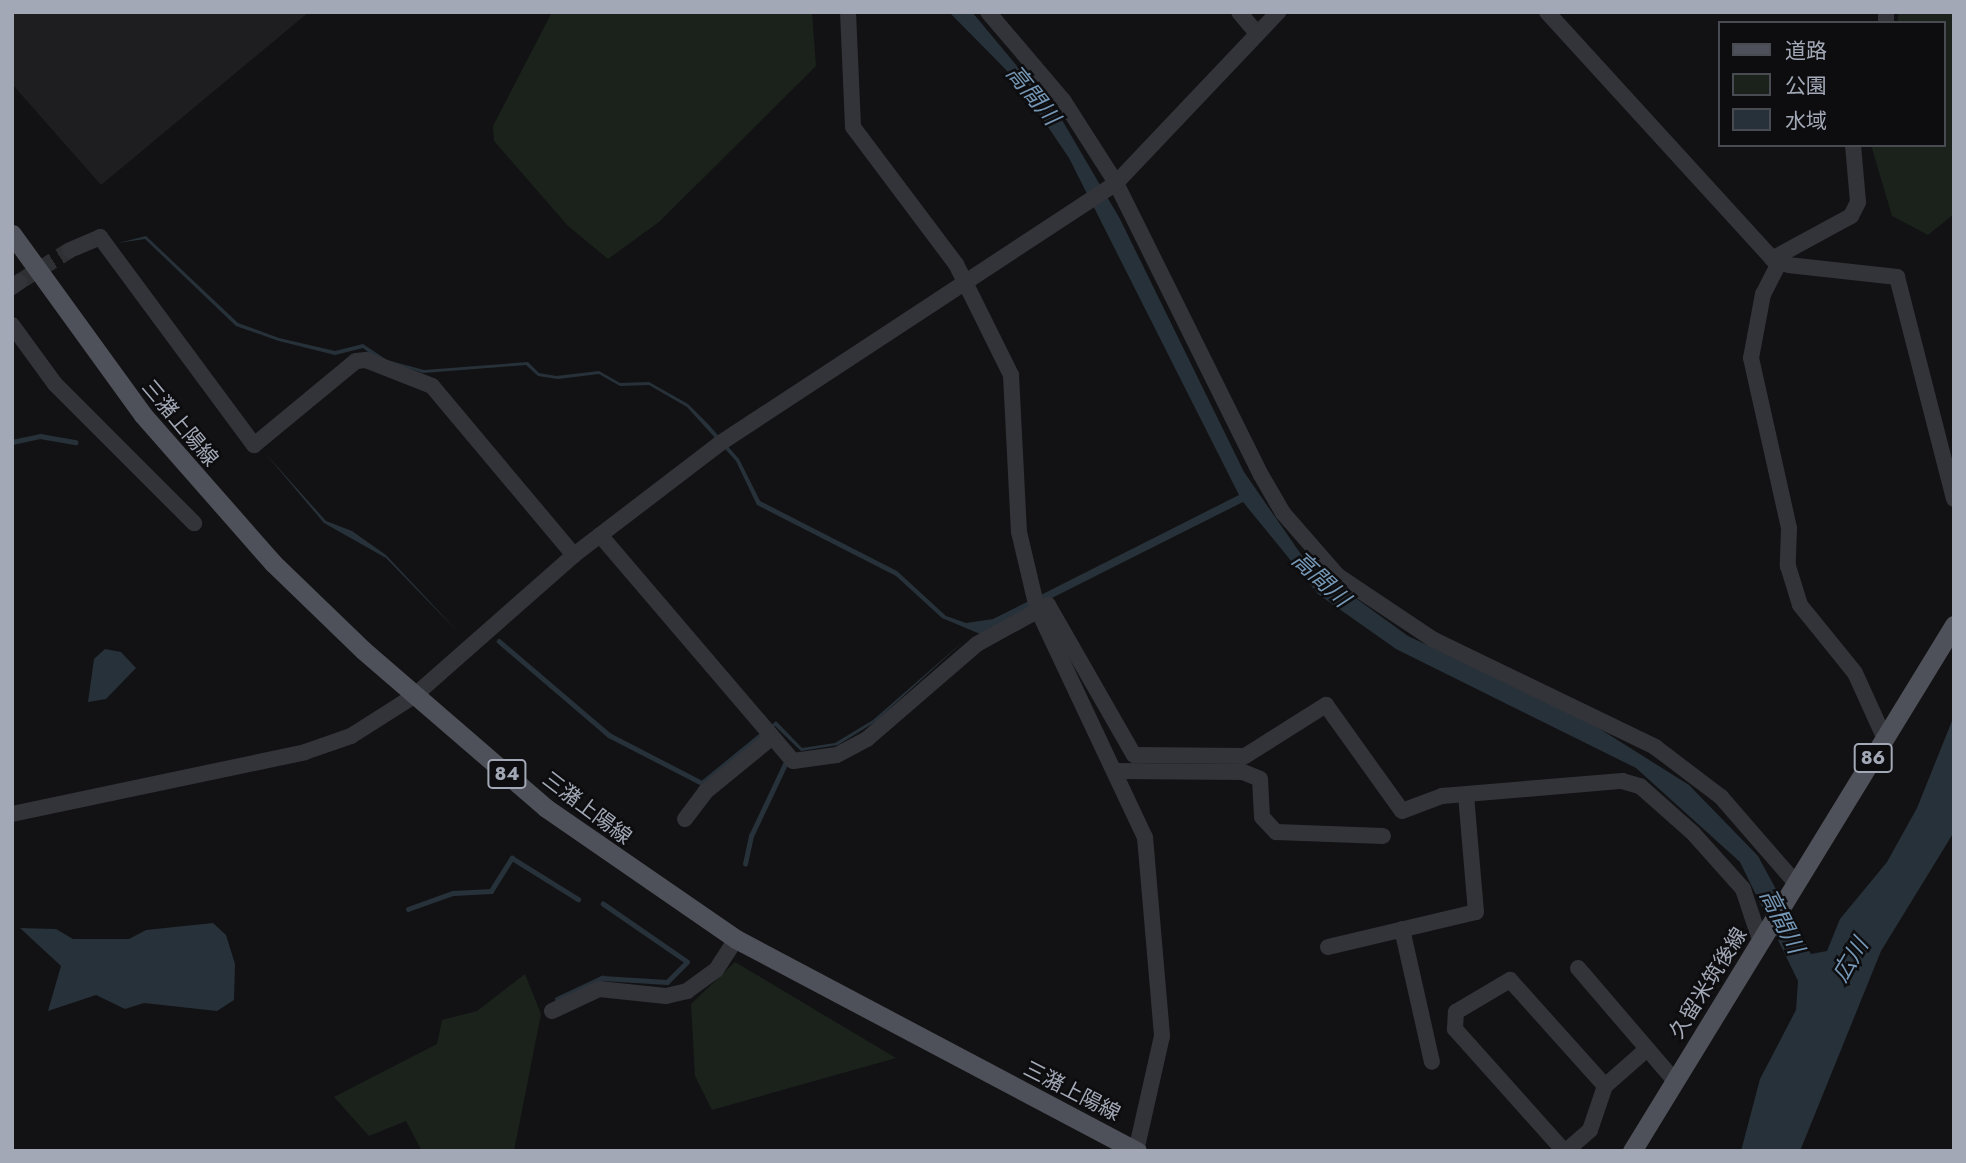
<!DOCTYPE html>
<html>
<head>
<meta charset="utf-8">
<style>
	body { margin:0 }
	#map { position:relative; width:1966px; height:1163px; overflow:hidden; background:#121214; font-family:Jost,"Noto Sans JP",sans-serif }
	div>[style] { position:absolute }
	.built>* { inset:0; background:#1e1e21 }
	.green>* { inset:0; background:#1a221b }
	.water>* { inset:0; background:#273139 }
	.stream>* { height:4.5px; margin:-2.25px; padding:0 2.25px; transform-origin:2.25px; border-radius:2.25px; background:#273139 }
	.minor-tunnel>* { height:16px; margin-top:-8px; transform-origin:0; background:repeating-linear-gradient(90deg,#2f3034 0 16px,transparent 0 24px) }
	.minor>* { height:16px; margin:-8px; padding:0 8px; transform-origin:8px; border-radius:8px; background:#333439 }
	.major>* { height:19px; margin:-9.5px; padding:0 9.5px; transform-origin:9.5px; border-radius:9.5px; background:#4e5159 }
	span { translate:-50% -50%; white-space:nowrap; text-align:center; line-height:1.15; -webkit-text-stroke:5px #0d0d0f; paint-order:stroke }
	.shield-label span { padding:2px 5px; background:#0d0d0f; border:2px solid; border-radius:5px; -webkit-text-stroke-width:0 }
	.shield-label { font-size:19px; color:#a2a8b6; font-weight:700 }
	.street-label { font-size:21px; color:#a2a8b6 }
	.water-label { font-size:23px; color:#7597b5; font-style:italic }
	.frame { position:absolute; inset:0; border:14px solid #a2a8b6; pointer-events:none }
	.legend { position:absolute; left:1718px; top:21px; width:228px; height:126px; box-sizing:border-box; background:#0d0d0f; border:2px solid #494b52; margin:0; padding:9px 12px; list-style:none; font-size:21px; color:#a2a8b6 }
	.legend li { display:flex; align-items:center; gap:14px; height:35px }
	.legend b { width:35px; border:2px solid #494b52 }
</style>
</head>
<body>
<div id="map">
	<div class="built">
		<i style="clip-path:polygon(12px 12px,309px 12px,101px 185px,12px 84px)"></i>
	</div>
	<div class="green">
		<i style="clip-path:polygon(552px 12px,812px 12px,816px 66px,659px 222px,608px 259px,568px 226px,494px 141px,493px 126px)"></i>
		<i style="clip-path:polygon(1899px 12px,1954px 12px,1954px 214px,1928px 235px,1892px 216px,1871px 145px,1943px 145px,1943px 23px,1897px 23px)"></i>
		<i style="clip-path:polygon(735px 962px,896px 1058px,712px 1110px,695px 1076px,691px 1004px)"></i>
		<i style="clip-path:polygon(525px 974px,541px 1014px,514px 1151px,422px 1151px,406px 1121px,369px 1136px,334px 1097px,437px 1044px,442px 1020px,477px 1011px)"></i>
	</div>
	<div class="water">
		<i style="clip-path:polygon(949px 12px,972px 12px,1062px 120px,1120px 219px,1244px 472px,1307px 563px,1408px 636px,1581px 717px,1689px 785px,1758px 856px,1811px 954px,1827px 951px,1840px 919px,1887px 862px,1917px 808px,1954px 716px,1954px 832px,1881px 951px,1800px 1151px,1741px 1151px,1760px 1079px,1796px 1010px,1798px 981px,1740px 862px,1636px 768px,1396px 649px,1318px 594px,1243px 502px,980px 634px,942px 618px,896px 576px,757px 505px,736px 461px,687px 407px,649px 385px,620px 386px,599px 374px,558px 379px,538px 376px,526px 365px,423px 373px,374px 357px,363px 348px,335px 355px,279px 341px,236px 326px,145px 239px,118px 243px,146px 236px,238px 323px,279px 338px,335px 351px,363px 344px,387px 360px,424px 370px,528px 362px,539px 373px,556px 376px,599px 371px,620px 383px,649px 382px,688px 404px,708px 424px,739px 459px,760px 501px,897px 571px,946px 616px,966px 623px,993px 619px,1239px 495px,1069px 158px,1017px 81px)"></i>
		<i style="clip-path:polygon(265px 453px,326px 521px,352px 531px,386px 555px,460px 634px,386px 558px,324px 523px)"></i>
		<i style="clip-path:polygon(966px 639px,875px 722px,838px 745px,801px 751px,775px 726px,760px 736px,776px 721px,802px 748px,835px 743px,873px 720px)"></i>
		<i style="clip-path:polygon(105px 649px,121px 652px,136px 668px,106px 699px,88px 702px,94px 659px)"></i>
		<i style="clip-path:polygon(213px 923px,226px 935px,235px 964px,234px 1000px,217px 1011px,144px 1003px,125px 1009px,96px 995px,48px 1011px,61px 966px,20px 928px,56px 929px,73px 939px,129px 939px,146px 930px)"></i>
	</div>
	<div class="stream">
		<i style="left:12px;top:442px;width:29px;rotate:-12deg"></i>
		<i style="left:40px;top:436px;width:36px;rotate:10deg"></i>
		<i style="left:499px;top:641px;width:145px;rotate:40.5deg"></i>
		<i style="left:609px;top:735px;width:105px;rotate:27.3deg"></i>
		<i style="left:702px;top:783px;width:77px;rotate:-39.2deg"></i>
		<i style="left:745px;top:864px;width:29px;rotate:-78deg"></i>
		<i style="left:751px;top:836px;width:80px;rotate:-64.7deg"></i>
		<i style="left:408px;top:909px;width:48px;rotate:-19.6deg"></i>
		<i style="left:453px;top:893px;width:38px;rotate:-3deg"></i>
		<i style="left:491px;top:891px;width:39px;rotate:-58deg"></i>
		<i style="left:512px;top:858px;width:78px;rotate:31.8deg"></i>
		<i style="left:557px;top:999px;width:50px;rotate:-25deg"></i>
		<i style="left:602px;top:978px;width:65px;rotate:3.5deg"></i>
		<i style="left:667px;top:982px;width:28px;rotate:-45deg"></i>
		<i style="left:687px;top:962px;width:102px;rotate:-145.4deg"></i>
	</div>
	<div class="minor-tunnel">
		<i style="left:19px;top:282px;width:60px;rotate:-32.1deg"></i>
	</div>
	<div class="minor">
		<i style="left:848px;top:12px;width:115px;rotate:87.5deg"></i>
		<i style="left:853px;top:127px;width:171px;rotate:53.1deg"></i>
		<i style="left:956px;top:264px;width:124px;rotate:63.6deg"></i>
		<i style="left:1011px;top:375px;width:157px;rotate:87.1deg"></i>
		<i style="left:1019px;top:532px;width:78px;rotate:76.7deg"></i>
		<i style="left:1037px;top:608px;width:253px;rotate:64.8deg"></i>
		<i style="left:1145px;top:837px;width:200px;rotate:85.1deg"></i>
		<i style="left:1162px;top:1036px;width:118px;rotate:102.7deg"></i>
		<i style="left:988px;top:12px;width:116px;rotate:49.6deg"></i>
		<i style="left:1063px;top:100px;width:98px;rotate:57.4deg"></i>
		<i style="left:1116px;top:183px;width:326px;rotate:63.6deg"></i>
		<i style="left:1261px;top:475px;width:44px;rotate:59.9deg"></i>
		<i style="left:1283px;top:513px;width:84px;rotate:48.9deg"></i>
		<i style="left:1338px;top:576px;width:115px;rotate:33.7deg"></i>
		<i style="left:1434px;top:640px;width:246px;rotate:25.8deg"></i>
		<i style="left:1655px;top:747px;width:83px;rotate:37.1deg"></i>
		<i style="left:1721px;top:797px;width:113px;rotate:49deg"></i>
		<i style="left:1239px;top:12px;width:26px;rotate:50deg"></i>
		<i style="left:1547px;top:12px;width:343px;rotate:47.6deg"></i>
		<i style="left:1778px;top:265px;width:33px;rotate:117deg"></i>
		<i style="left:1763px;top:294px;width:65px;rotate:100.6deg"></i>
		<i style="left:1751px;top:358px;width:174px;rotate:77.4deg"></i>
		<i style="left:1789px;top:528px;width:38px;rotate:92deg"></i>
		<i style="left:1788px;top:566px;width:41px;rotate:72.9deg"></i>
		<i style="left:1800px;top:605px;width:87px;rotate:51deg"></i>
		<i style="left:1855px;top:673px;width:72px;rotate:65.6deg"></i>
		<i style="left:1886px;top:23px;width:11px;rotate:-90deg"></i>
		<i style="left:70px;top:250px;width:33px;rotate:-23deg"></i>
		<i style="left:100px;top:237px;width:259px;rotate:53.5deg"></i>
		<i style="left:254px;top:445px;width:132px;rotate:-39.5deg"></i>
		<i style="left:356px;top:361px;width:10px;rotate:-6deg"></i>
		<i style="left:366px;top:360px;width:71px;rotate:21.5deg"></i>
		<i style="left:432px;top:386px;width:221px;rotate:50deg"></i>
		<i style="left:1772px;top:259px;width:90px;rotate:-28.6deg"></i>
		<i style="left:1851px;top:216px;width:16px;rotate:-63deg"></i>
		<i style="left:1858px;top:202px;width:57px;rotate:-95deg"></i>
		<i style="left:1788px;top:265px;width:110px;rotate:6.3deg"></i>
		<i style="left:1897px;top:277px;width:229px;rotate:75.6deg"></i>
		<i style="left:12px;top:287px;width:9px;rotate:-36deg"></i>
		<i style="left:12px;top:325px;width:73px;rotate:53.9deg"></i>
		<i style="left:55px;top:384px;width:197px;rotate:45deg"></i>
		<i style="left:600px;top:535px;width:297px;rotate:49.5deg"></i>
		<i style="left:793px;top:761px;width:44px;rotate:-7.8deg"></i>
		<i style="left:837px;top:755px;width:34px;rotate:-28deg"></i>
		<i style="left:867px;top:739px;width:145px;rotate:-40.8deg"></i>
		<i style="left:977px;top:644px;width:81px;rotate:-28.8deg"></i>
		<i style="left:1048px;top:605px;width:173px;rotate:60.2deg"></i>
		<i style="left:1134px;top:755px;width:111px;rotate:0.5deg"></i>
		<i style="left:1245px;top:756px;width:96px;rotate:-32.2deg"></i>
		<i style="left:1326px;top:705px;width:130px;rotate:54.4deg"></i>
		<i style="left:1402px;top:811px;width:43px;rotate:-20.6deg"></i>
		<i style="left:1442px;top:796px;width:181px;rotate:-4.8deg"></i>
		<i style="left:1622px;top:781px;width:19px;rotate:16deg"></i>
		<i style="left:1640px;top:786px;width:71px;rotate:41.6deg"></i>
		<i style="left:1693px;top:833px;width:75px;rotate:48.2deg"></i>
		<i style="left:1743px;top:889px;width:57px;rotate:71.6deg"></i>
		<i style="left:1117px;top:771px;width:126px;rotate:0.5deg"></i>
		<i style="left:1243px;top:772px;width:18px;rotate:22deg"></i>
		<i style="left:1260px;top:779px;width:38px;rotate:87deg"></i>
		<i style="left:1262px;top:817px;width:21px;rotate:47deg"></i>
		<i style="left:1276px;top:832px;width:107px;rotate:2.1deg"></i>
		<i style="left:12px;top:814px;width:299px;rotate:-11.9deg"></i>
		<i style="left:305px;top:752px;width:49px;rotate:-19.2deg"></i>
		<i style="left:351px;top:736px;width:75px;rotate:-32.4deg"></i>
		<i style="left:414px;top:696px;width:213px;rotate:-41.4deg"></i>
		<i style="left:574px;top:555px;width:183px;rotate:-37.4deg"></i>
		<i style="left:719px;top:444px;width:475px;rotate:-33.3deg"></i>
		<i style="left:1116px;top:183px;width:236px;rotate:-46.5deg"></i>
		<i style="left:685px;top:819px;width:34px;rotate:-53deg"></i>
		<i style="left:705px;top:792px;width:84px;rotate:-39.2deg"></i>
		<i style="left:1402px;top:929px;width:136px;rotate:77.3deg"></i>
		<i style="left:1328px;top:947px;width:152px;rotate:-13.3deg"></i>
		<i style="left:1476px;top:912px;width:117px;rotate:-94.9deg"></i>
		<i style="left:1578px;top:968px;width:148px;rotate:49.4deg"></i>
		<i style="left:552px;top:1011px;width:52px;rotate:-25.1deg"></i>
		<i style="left:599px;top:989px;width:67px;rotate:6deg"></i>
		<i style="left:666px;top:996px;width:22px;rotate:-13deg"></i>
		<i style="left:687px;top:991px;width:36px;rotate:-36deg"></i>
		<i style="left:716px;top:970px;width:37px;rotate:-57deg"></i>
		<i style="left:1564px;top:1151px;width:164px;rotate:-131.8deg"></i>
		<i style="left:1455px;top:1029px;width:17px;rotate:-87deg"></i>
		<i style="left:1456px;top:1012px;width:63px;rotate:-30.7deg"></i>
		<i style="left:1510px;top:980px;width:142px;rotate:48.1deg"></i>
		<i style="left:1566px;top:1151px;width:32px;rotate:-41deg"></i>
		<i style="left:1590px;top:1130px;width:46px;rotate:-71.2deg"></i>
		<i style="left:1605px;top:1086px;width:56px;rotate:-41.4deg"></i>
	</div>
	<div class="major">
		<i style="left:12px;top:234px;width:223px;rotate:54.1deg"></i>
		<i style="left:143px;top:415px;width:197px;rotate:48.7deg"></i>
		<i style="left:273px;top:563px;width:125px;rotate:44deg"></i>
		<i style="left:363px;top:650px;width:242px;rotate:40.8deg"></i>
		<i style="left:546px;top:808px;width:231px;rotate:34.6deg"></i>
		<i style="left:736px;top:939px;width:454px;rotate:27.9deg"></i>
		<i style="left:1632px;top:1151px;width:617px;rotate:-58.53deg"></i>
	</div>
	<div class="shield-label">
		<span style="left:1873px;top:758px">86</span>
		<span style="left:507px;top:774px">84</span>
	</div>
	<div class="street-label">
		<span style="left:180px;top:423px;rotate:50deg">三潴上陽線</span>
		<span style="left:587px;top:808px;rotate:37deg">三潴上陽線</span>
		<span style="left:1708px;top:983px;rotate:-58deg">久留米筑後線</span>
		<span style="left:1072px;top:1091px;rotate:27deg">三潴上陽線</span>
	</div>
	<div class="water-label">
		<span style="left:1033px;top:95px;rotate:51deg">高間川</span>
		<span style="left:1321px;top:579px;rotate:43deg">高間川</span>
		<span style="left:1782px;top:921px;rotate:63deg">高間川</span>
		<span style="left:1850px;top:960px;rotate:-59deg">広川</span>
	</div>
	<div class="frame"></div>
	<ul class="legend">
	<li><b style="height:9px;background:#4e5159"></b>道路</li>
	<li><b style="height:19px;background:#1a221b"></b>公園</li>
	<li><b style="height:19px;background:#273139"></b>水域</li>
	</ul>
</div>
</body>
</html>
